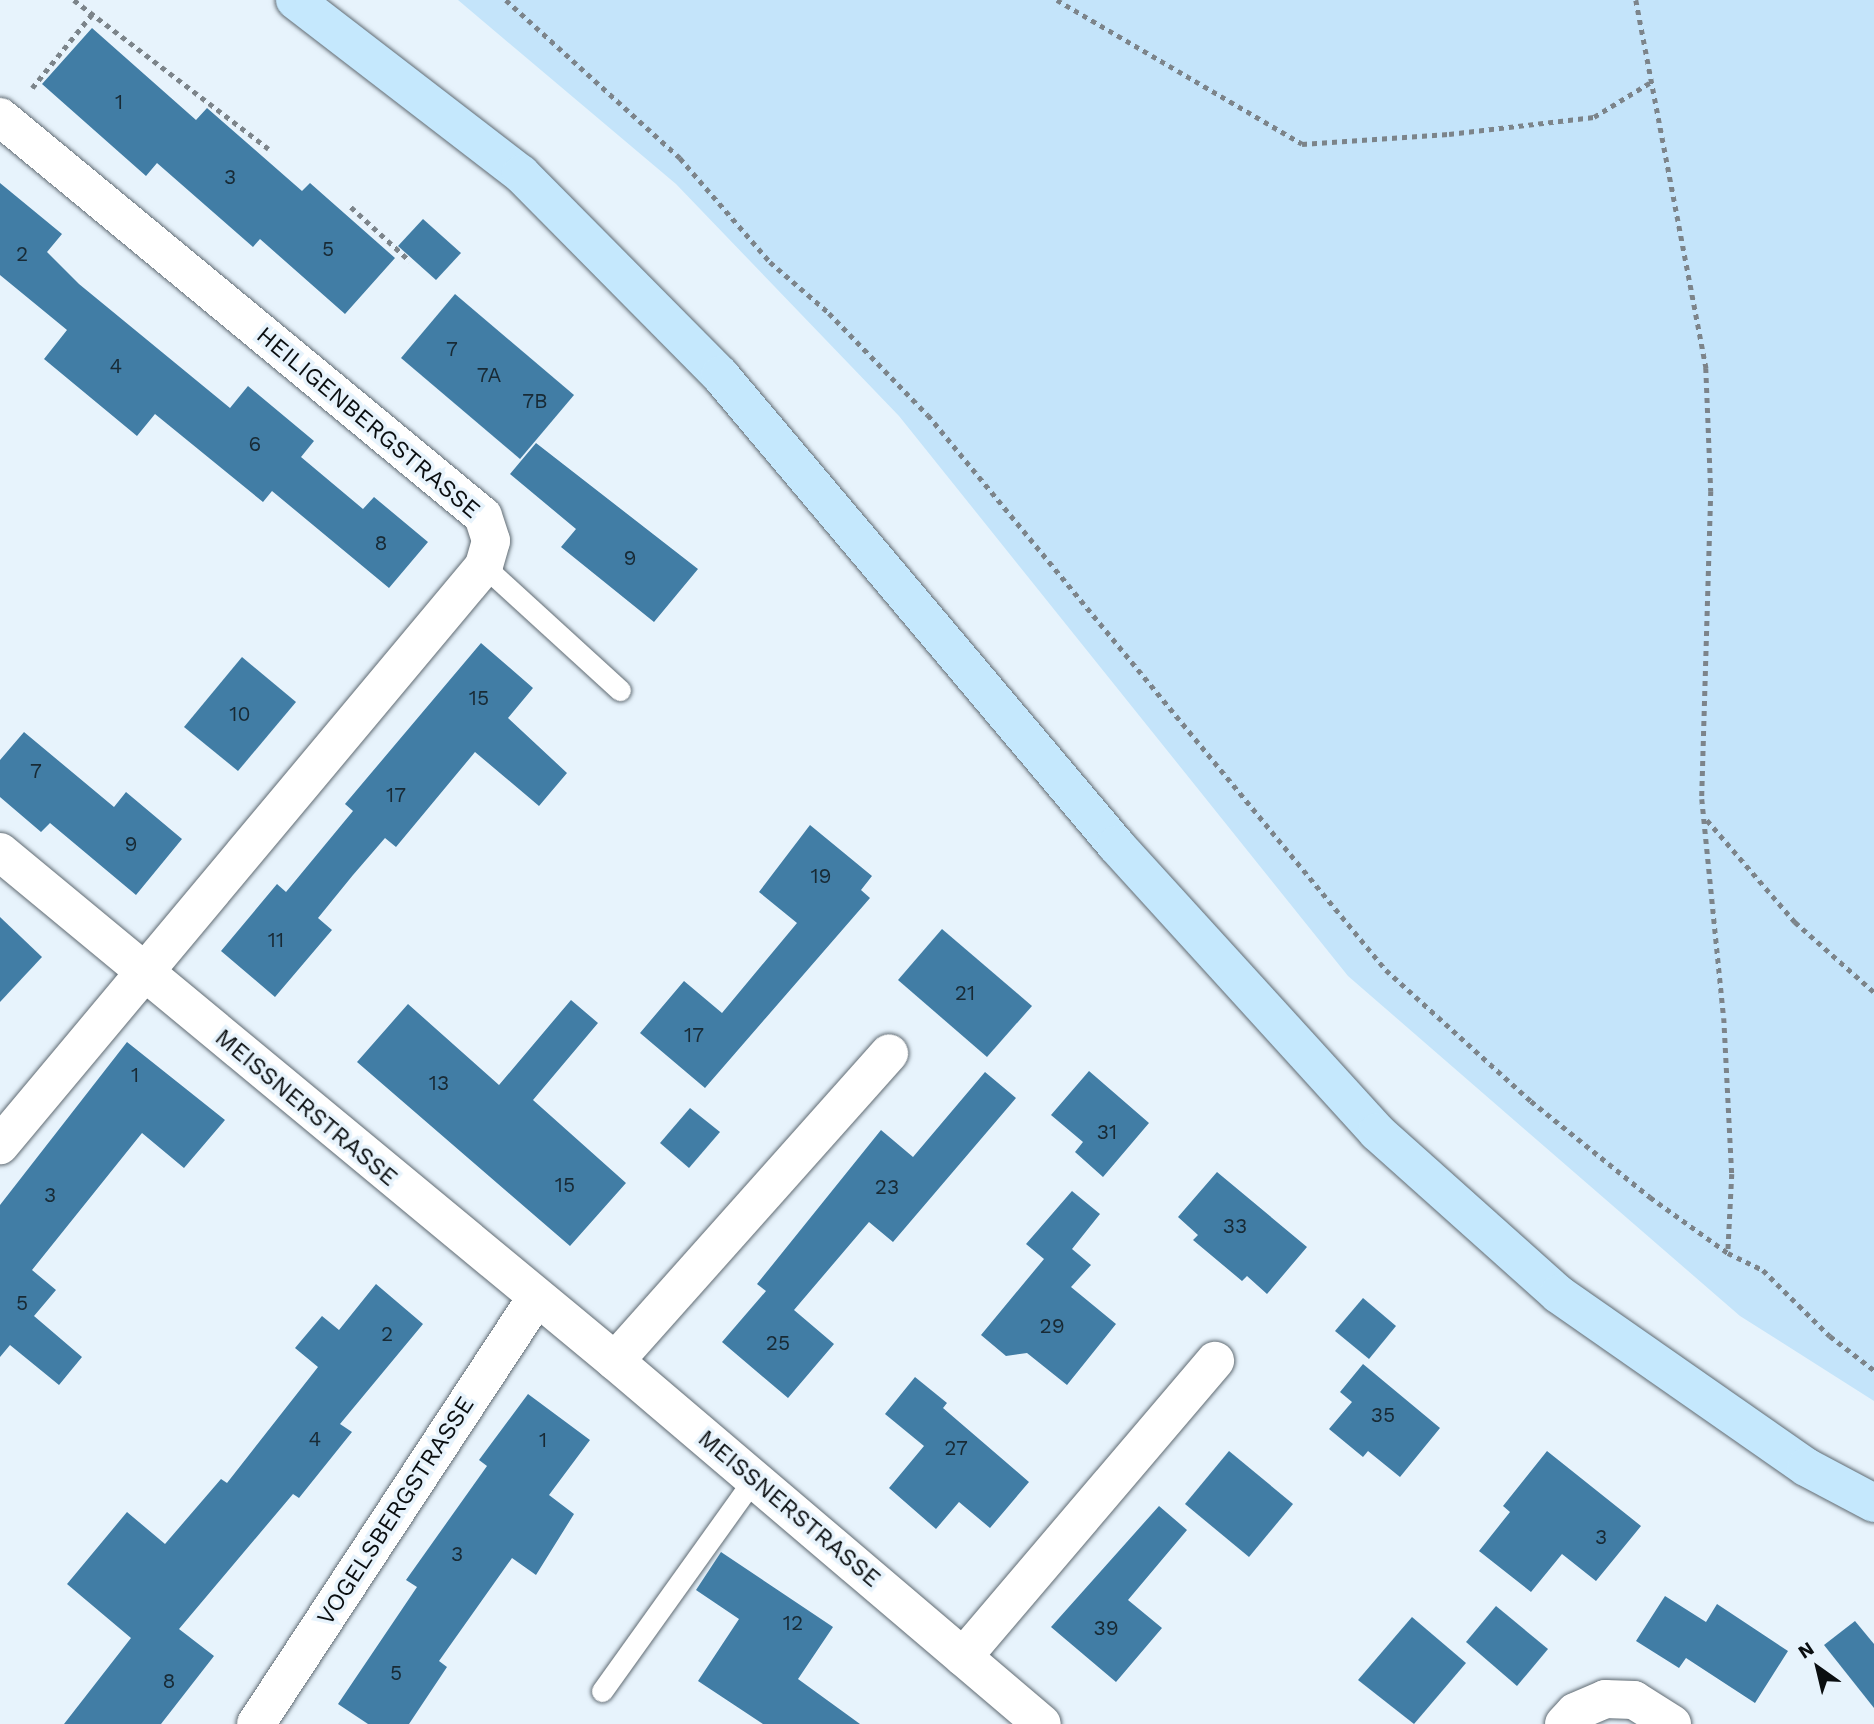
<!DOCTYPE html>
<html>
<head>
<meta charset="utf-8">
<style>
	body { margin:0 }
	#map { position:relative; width:1874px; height:1724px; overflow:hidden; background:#e7f3fc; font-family:"Work Sans",sans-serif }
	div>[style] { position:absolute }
	.green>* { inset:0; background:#c4e4fa }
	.building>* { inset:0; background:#417da5 }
	.path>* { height:4.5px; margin-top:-2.25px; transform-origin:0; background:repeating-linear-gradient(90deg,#7c848a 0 5px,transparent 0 10px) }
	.roads { filter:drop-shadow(0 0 2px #606b73) drop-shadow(0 0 2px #606b73) }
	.lane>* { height:21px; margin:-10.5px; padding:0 10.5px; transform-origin:10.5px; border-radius:10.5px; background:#fff }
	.street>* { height:38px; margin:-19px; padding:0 19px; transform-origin:19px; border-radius:19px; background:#fff }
	.secondary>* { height:38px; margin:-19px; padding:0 19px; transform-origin:19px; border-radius:19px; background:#c5e8fd }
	span { translate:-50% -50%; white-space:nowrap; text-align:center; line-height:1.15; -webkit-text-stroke:7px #e7f3fc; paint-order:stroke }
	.number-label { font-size:21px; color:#182a35 }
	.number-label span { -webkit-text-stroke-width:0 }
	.street-label { font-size:24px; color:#0a0e10 }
	.north { position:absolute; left:1783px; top:1633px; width:70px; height:70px; -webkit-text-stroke:5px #e7f3fc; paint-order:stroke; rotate:326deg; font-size:19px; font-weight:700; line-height:28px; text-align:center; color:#0a0e10 }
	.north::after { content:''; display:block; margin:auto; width:24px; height:32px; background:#0a0e10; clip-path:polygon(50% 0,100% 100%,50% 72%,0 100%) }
</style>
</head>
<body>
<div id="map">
	<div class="green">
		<i style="clip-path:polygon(458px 0,1874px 0,1874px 1401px,1740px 1316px,1348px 976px,899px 416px,676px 184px)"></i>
	</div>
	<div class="building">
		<i style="clip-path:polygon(92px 28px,196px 120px,207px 108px,302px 191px,310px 183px,395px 258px,345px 314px,260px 239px,253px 247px,157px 163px,146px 176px,42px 84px)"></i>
		<i style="clip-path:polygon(0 183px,62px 234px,47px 252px,79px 284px,230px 408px,248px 386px,314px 441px,301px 457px,363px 509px,374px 497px,428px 542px,389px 588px,272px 491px,263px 502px,155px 414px,137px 436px,44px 359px,67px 330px,0 275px)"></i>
		<i style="clip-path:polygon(423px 219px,461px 253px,436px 280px,398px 246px)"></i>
		<i style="clip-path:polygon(455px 294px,574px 395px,520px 459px,401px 358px)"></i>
		<i style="clip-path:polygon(536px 443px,698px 569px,654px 622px,561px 547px,576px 529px,510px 474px)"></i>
		<i style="clip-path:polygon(481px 643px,533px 688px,508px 718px,567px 773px,539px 806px,475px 752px,396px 847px,385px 838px,353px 875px,318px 918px,332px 930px,275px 997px,221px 951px,277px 884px,286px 892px,353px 811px,345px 804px)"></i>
		<i style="clip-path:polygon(242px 657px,296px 702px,238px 771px,184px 727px)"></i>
		<i style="clip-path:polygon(24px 732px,114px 807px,126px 792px,182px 839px,136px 895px,50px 823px,41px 832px,0 797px,0 760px)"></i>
		<i style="clip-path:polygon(810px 825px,872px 876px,861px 890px,870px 898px,705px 1088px,640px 1033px,684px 981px,722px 1013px,797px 923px,759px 892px)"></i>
		<i style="clip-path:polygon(0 917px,42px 957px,0 1002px)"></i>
		<i style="clip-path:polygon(942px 929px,1032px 1006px,987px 1057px,898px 980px)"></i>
		<i style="clip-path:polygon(571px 1000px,598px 1023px,533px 1100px,626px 1183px,570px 1246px,357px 1062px,408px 1004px,499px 1085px)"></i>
		<i style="clip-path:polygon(127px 1042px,225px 1120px,184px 1168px,142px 1133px,32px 1270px,56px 1290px,34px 1316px,82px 1357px,59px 1385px,10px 1345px,0 1357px,0 1205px)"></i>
		<i style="clip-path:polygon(1089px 1071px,1149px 1123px,1103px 1177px,1075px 1152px,1083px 1142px,1051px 1115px)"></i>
		<i style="clip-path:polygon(985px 1072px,1016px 1098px,893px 1242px,869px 1222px,794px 1310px,834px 1344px,788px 1398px,722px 1342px,766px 1291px,757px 1284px,881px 1130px,913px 1157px)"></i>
		<i style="clip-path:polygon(690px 1108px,720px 1132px,689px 1168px,660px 1143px)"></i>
		<i style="clip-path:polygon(1217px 1172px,1307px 1247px,1267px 1294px,1247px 1276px,1242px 1281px,1193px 1240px,1198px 1235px,1178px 1217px)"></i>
		<i style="clip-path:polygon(1072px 1191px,1100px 1214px,1072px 1249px,1091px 1265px,1071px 1287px,1116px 1324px,1067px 1385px,1027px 1353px,1006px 1356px,981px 1335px,1044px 1259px,1026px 1244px)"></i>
		<i style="clip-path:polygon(376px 1284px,423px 1324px,340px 1424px,352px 1432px,299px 1498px,293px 1494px,179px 1629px,214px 1656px,161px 1724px,64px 1724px,131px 1638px,67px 1584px,127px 1512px,165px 1544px,221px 1479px,227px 1483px,318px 1367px,295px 1348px,322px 1316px,339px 1330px)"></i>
		<i style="clip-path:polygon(1363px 1298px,1396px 1326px,1369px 1359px,1335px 1331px)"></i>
		<i style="clip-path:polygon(1363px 1364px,1440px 1428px,1400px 1477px,1368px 1451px,1363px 1457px,1329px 1429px,1352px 1402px,1340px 1392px)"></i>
		<i style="clip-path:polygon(915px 1377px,947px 1403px,943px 1408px,1029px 1482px,990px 1528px,959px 1502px,936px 1529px,889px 1488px,924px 1446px,885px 1414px)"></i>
		<i style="clip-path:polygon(528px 1394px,590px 1440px,549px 1495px,574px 1514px,536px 1575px,512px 1558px,439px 1661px,447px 1667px,409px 1724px,368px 1724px,338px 1704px,417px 1587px,406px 1580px,487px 1466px,479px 1460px)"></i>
		<i style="clip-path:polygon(1229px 1451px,1293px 1504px,1249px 1557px,1185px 1504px)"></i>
		<i style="clip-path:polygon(1547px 1451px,1641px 1526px,1596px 1581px,1562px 1554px,1531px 1592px,1479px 1551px,1510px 1512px,1503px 1506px)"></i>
		<i style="clip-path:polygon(1159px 1506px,1187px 1530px,1128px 1600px,1162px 1628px,1116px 1682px,1051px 1627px)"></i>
		<i style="clip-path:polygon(721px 1552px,833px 1627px,798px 1679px,860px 1724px,763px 1724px,698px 1681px,739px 1619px,696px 1590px)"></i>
		<i style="clip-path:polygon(1665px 1596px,1706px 1622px,1717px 1604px,1788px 1651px,1755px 1703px,1686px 1658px,1679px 1668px,1636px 1641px)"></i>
		<i style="clip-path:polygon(1496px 1606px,1548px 1649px,1517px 1686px,1466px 1642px)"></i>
		<i style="clip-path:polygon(1412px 1617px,1466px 1663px,1414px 1724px,1358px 1680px)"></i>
		<i style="clip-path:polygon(1855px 1621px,1874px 1644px,1874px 1708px,1824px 1645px)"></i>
	</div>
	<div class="path">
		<i style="left:74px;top:0;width:245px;rotate:37.4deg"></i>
		<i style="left:506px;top:0;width:235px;rotate:42.2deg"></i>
		<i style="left:680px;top:158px;width:138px;rotate:49.1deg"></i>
		<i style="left:770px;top:262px;width:78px;rotate:40.8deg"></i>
		<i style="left:829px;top:313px;width:142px;rotate:45.9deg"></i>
		<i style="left:928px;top:415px;width:720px;rotate:50.47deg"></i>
		<i style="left:1386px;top:970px;width:195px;rotate:42.1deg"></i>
		<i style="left:1531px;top:1101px;width:153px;rotate:38.9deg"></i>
		<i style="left:1650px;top:1197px;width:96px;rotate:35.7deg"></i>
		<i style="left:1728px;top:1253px;width:39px;rotate:26deg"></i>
		<i style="left:1763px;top:1270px;width:94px;rotate:44.6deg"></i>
		<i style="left:1830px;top:1336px;width:56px;rotate:37.7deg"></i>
		<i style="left:1057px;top:0;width:284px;rotate:30.4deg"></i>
		<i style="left:1302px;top:144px;width:147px;rotate:-3.9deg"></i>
		<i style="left:1449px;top:134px;width:146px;rotate:-6.7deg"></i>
		<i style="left:1594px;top:117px;width:67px;rotate:-31.6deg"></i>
		<i style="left:1636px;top:0;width:375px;rotate:79.2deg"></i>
		<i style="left:1706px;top:368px;width:123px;rotate:87.7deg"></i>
		<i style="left:1711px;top:491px;width:308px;rotate:91.7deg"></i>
		<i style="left:1702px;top:799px;width:220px;rotate:84.3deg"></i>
		<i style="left:1724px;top:1018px;width:156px;rotate:87.1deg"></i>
		<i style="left:1732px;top:1174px;width:78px;rotate:92.9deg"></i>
		<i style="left:32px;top:88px;width:97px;rotate:-50.9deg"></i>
		<i style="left:351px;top:207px;width:80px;rotate:42.5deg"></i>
		<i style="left:1707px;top:820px;width:135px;rotate:49.2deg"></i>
		<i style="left:1795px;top:922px;width:106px;rotate:41.5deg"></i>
	</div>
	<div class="roads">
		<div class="lane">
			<i style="left:484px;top:566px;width:184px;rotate:42.4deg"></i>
			<i style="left:602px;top:1691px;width:261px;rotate:-54.4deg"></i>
		</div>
		<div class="street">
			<i style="left:0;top:117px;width:626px;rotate:39.56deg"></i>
			<i style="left:483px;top:516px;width:26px;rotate:72deg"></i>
			<i style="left:491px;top:541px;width:26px;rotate:106deg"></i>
			<i style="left:484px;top:566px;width:755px;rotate:129.89deg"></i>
			<i style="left:0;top:852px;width:798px;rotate:39.61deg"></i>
			<i style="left:615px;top:1361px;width:560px;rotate:40.37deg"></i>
			<i style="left:615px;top:1361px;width:412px;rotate:-48.3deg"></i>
			<i style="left:963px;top:1657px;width:389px;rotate:-49.6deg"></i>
			<i style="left:256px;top:1724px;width:510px;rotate:-56.68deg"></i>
			<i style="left:1564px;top:1724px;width:16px;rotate:-47deg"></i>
			<i style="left:1575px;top:1712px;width:33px;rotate:-23deg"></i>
			<i style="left:1605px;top:1699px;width:29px;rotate:2deg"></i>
			<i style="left:1634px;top:1700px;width:45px;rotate:32.3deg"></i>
		</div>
		<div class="secondary">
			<i style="left:295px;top:0;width:285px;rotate:37.6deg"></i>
			<i style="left:521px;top:174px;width:283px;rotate:45.3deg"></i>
			<i style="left:720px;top:375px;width:615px;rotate:49.88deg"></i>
			<i style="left:1116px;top:845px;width:388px;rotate:47.7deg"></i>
			<i style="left:1377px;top:1132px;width:243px;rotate:41.8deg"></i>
			<i style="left:1558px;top:1294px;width:302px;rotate:34.9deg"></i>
			<i style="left:1806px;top:1467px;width:77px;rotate:27.9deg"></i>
		</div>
	</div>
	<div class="number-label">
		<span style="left:119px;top:102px">1</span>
		<span style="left:230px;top:177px">3</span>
		<span style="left:328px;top:249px">5</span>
		<span style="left:22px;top:254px">2</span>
		<span style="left:452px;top:349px">7</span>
		<span style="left:116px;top:366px">4</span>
		<span style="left:489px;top:375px">7A</span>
		<span style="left:535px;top:401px">7B</span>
		<span style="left:255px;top:444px">6</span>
		<span style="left:381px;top:543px">8</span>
		<span style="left:630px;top:558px">9</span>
		<span style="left:479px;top:698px">15</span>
		<span style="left:240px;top:714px">10</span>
		<span style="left:36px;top:771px">7</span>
		<span style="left:396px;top:795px">17</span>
		<span style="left:131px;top:844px">9</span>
		<span style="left:821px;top:876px">19</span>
		<span style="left:276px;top:940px">11</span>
		<span style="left:965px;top:993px">21</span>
		<span style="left:694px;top:1035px">17</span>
		<span style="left:135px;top:1075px">1</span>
		<span style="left:439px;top:1083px">13</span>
		<span style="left:1107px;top:1132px">31</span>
		<span style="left:565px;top:1185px">15</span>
		<span style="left:887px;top:1187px">23</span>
		<span style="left:50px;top:1195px">3</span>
		<span style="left:1235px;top:1226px">33</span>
		<span style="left:22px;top:1303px">5</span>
		<span style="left:1052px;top:1326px">29</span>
		<span style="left:387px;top:1334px">2</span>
		<span style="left:778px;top:1343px">25</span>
		<span style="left:1383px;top:1415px">35</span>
		<span style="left:315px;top:1439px">4</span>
		<span style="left:543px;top:1440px">1</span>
		<span style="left:956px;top:1448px">27</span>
		<span style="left:1601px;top:1537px">3</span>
		<span style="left:457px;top:1554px">3</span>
		<span style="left:793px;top:1623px">12</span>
		<span style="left:1106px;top:1628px">39</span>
		<span style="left:396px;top:1673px">5</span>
		<span style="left:169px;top:1681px">8</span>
	</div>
	<div class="street-label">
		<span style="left:368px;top:423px;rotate:40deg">HEILIGENBERGSTRASSE</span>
		<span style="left:306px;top:1108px;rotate:40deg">MEISSNERSTRASSE</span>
		<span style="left:789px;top:1509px;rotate:40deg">MEISSNERSTRASSE</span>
		<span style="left:396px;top:1511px;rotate:-57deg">VOGELSBERGSTRASSE</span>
	</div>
	<div class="north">N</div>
</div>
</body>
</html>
